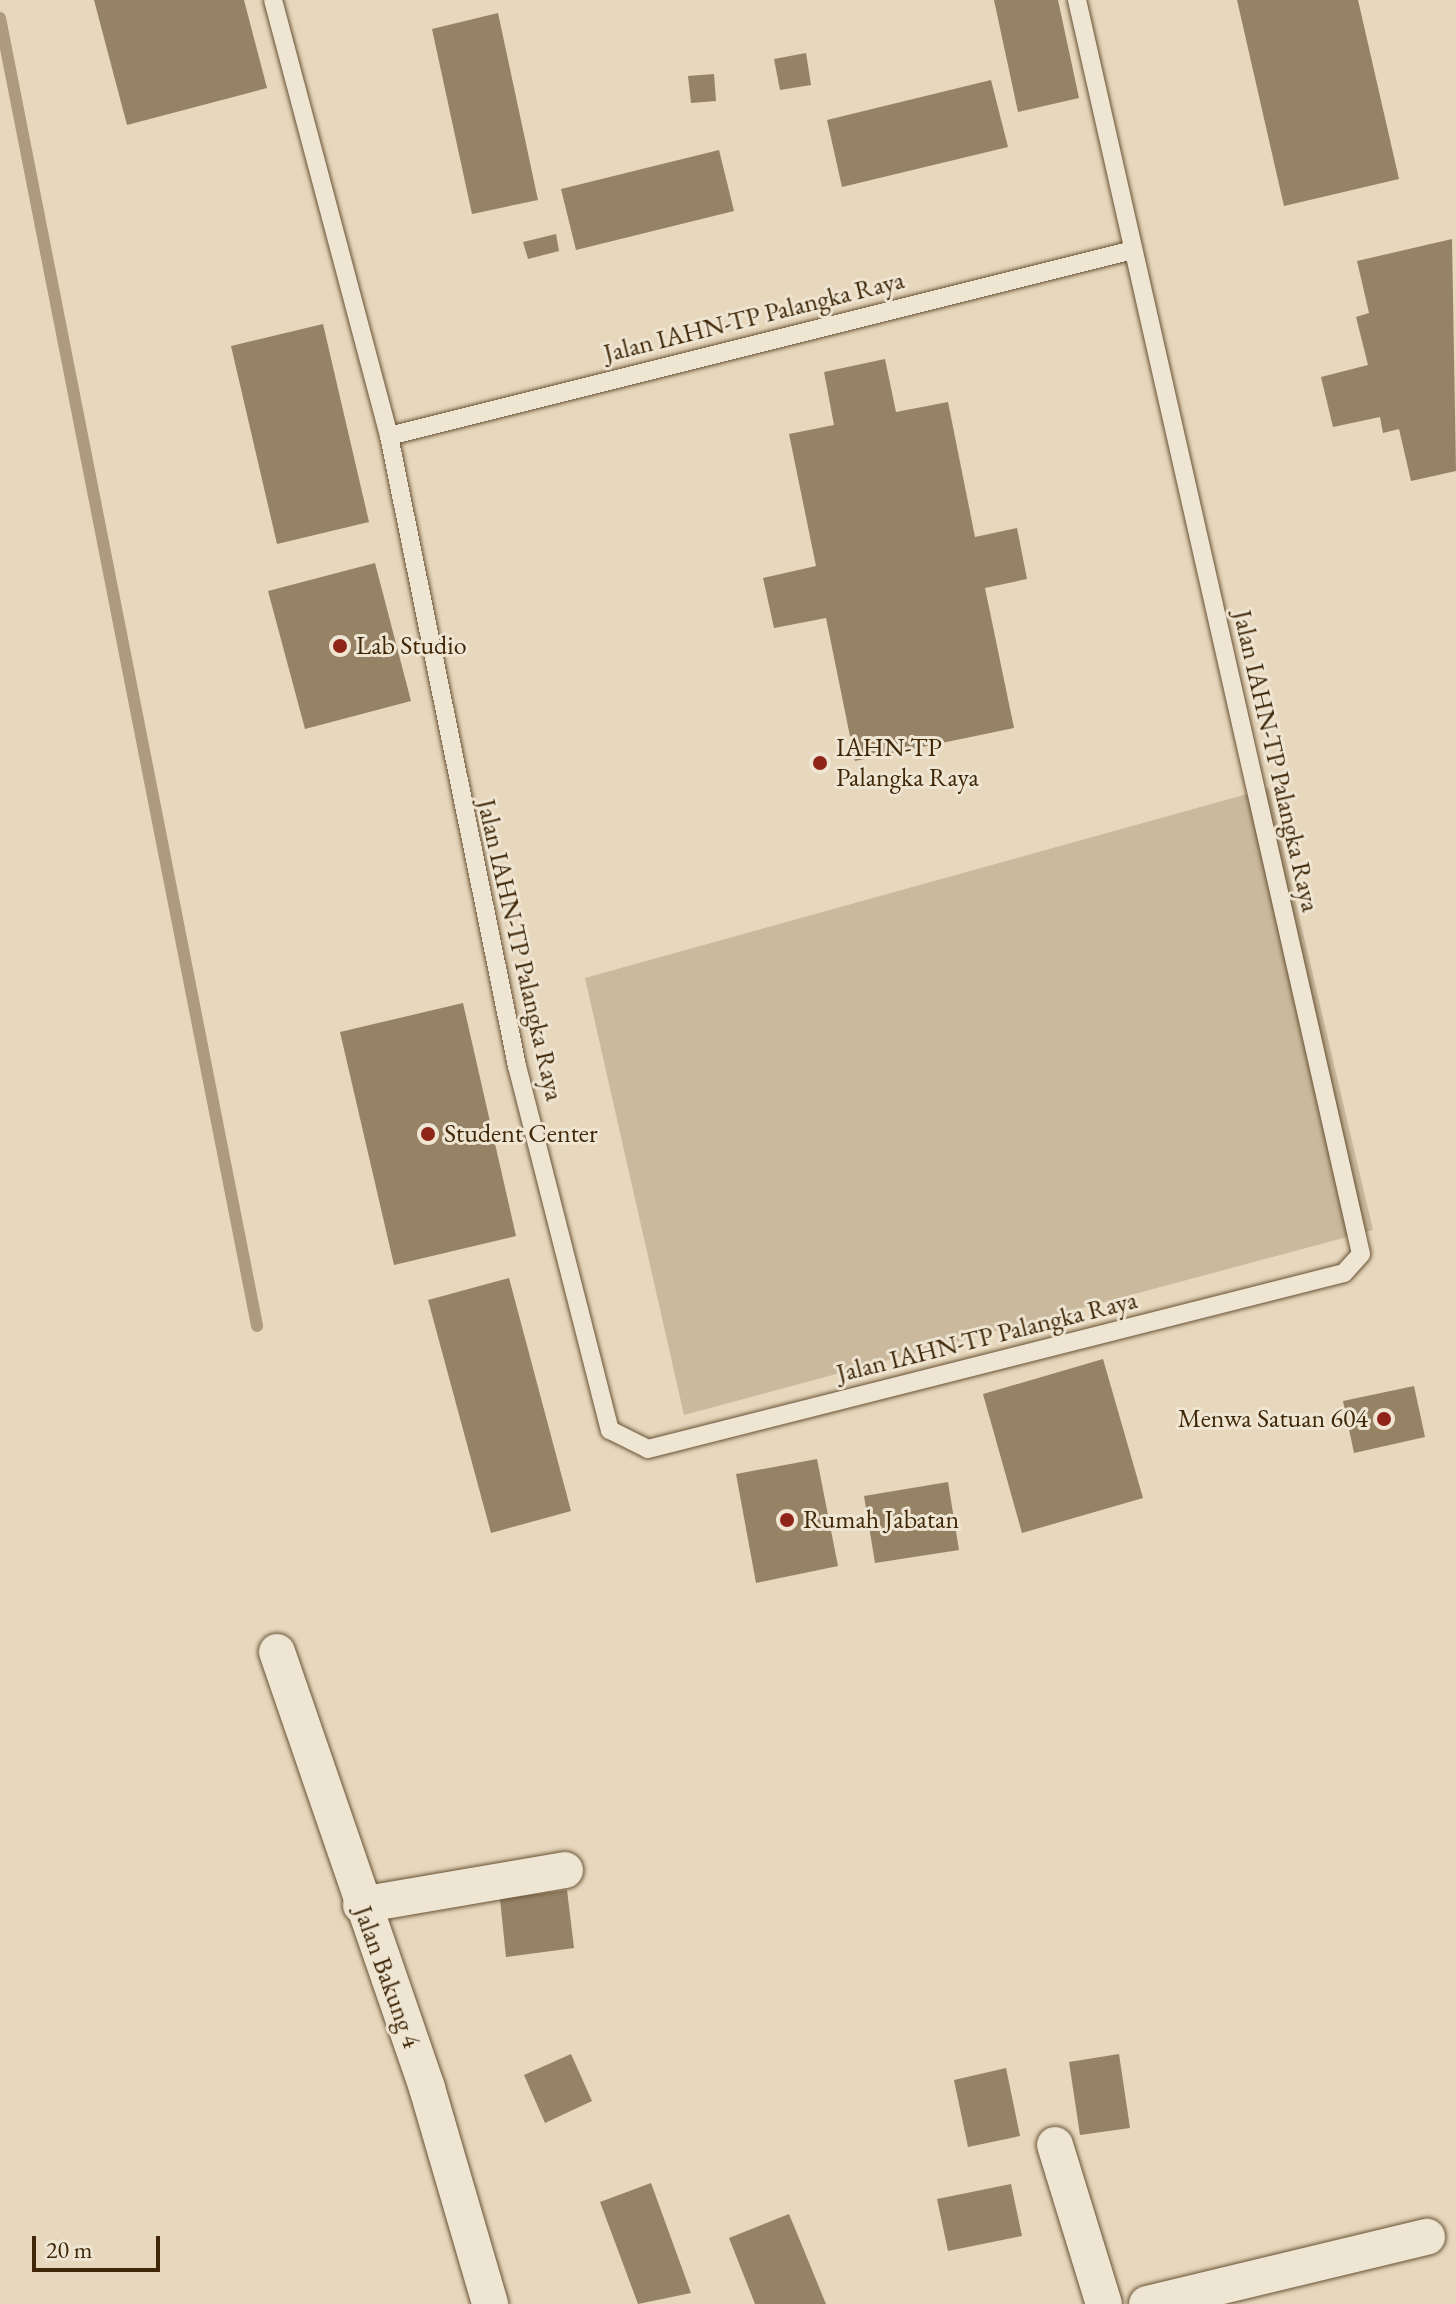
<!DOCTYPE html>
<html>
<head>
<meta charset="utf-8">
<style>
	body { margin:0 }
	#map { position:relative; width:1456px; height:2304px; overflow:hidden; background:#e7d7bc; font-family:"EB Garamond",serif }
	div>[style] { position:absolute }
	.green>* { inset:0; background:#cab99d }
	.stream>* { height:12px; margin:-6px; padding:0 6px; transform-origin:6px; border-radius:6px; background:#ae9b7e }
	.building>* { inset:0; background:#968265 }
	.roads { filter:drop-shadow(0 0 2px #685234) drop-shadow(0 0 2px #685234) }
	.service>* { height:18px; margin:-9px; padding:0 9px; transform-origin:9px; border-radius:9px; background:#efe5d3 }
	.minor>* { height:36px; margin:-18px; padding:0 18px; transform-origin:18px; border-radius:18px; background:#efe5d3 }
	.dots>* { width:22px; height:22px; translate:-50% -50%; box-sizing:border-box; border:4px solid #efe5d3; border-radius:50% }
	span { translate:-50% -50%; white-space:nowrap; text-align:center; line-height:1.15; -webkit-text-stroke:6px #efe5d3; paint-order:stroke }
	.street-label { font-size:26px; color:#3e2607 }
	.poi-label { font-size:26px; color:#3e2607 }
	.left { translate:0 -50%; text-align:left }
	.right { translate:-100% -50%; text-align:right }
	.scale { position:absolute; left:32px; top:2236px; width:128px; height:36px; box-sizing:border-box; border:4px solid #3e2607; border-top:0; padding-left:10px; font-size:24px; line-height:28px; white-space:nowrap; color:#3e2607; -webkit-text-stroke:6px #efe5d3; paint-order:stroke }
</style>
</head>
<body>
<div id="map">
	<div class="green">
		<i style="clip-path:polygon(1269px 788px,1373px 1230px,684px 1415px,585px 978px)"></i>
	</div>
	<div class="stream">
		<i style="left:0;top:18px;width:1333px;rotate:78.88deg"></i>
	</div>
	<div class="building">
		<i style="clip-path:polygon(94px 0,244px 0,267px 88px,127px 125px)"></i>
		<i style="clip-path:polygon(994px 0,1058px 0,1079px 98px,1018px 112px)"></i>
		<i style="clip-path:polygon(1237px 0,1358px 0,1399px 179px,1284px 206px)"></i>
		<i style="clip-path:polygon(498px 13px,538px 200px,472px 214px,432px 29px)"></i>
		<i style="clip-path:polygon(806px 53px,811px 85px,780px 90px,774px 59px)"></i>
		<i style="clip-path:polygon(714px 74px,716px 101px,691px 103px,688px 76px)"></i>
		<i style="clip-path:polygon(991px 80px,1008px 147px,842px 187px,827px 120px)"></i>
		<i style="clip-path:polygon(719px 150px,734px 211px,576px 250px,561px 189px)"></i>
		<i style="clip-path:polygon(556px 234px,559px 251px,528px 259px,523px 242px)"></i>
		<i style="clip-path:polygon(1452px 239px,1456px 471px,1411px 481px,1399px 429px,1383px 433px,1380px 417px,1333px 427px,1321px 377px,1368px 365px,1356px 317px,1369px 313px,1357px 261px)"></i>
		<i style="clip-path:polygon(323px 324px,369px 522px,277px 544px,231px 346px)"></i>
		<i style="clip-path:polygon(885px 359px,896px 412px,948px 402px,975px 537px,1017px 528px,1027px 579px,985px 588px,1014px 728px,855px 761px,826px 618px,774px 628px,763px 578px,816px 566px,789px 434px,834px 425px,824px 372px)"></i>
		<i style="clip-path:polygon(375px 563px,411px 701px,305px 729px,268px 591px)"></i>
		<i style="clip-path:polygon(463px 1003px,516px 1236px,394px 1265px,340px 1032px)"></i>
		<i style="clip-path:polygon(509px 1278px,571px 1511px,491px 1533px,428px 1300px)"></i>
		<i style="clip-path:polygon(1103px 1359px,1143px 1498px,1022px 1533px,983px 1394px)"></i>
		<i style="clip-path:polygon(1414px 1386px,1425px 1437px,1354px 1453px,1343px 1401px)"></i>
		<i style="clip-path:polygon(817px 1459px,838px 1566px,756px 1583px,736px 1474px)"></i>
		<i style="clip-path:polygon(948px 1482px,959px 1550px,875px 1563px,864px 1496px)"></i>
		<i style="clip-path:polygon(567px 1890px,574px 1948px,506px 1957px,500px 1899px)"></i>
		<i style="clip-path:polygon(571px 2054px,592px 2101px,545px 2123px,524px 2075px)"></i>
		<i style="clip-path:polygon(1119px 2054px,1130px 2128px,1080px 2135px,1069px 2062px)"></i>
		<i style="clip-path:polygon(1006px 2068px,1020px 2136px,968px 2147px,954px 2080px)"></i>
		<i style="clip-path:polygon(651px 2183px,691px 2293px,638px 2304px,600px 2202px)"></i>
		<i style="clip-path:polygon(1011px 2184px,1022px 2236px,948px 2251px,937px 2199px)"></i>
		<i style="clip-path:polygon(789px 2214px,826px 2304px,755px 2304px,729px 2238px)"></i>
	</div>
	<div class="roads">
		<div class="service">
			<i style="left:273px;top:0;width:451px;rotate:75.1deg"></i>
			<i style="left:389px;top:436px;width:643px;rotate:78.52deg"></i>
			<i style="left:517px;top:1066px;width:376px;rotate:75.7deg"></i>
			<i style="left:610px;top:1430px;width:42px;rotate:26.6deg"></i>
			<i style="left:648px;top:1449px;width:718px;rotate:-14.19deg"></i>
			<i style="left:1344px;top:1273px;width:25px;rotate:-48deg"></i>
			<i style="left:1361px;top:1254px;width:1286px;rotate:-102.76deg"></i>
			<i style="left:389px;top:436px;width:767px;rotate:-14.04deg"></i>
		</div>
		<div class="minor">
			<i style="left:277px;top:1652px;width:461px;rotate:71deg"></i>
			<i style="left:427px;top:2088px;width:225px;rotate:73.7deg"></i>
			<i style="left:361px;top:1905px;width:207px;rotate:-9.7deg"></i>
			<i style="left:1055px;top:2145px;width:166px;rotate:72.9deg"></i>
			<i style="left:1147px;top:2304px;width:288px;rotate:-13.5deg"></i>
		</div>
	</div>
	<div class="dots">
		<i style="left:340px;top:646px;background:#8f2418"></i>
		<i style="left:820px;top:763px;background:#8f2418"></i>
		<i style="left:428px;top:1134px;background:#8f2418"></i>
		<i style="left:1384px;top:1419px;background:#8f2418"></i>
		<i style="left:787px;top:1520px;background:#8f2418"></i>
	</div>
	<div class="street-label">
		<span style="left:754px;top:317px;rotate:-14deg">Jalan IAHN-TP Palangka Raya</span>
		<span style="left:1276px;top:761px;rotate:77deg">Jalan IAHN-TP Palangka Raya</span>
		<span style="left:520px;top:950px;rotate:77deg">Jalan IAHN-TP Palangka Raya</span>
		<span style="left:987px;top:1337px;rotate:-14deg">Jalan IAHN-TP Palangka Raya</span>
		<span style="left:387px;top:1977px;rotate:70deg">Jalan Bakung 4</span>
	</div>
	<div class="poi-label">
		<span class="left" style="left:356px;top:646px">Lab Studio</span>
		<span class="left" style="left:836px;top:763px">IAHN-TP<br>Palangka Raya</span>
		<span class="left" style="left:444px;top:1134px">Student Center</span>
		<span class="right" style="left:1368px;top:1419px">Menwa Satuan 604</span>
		<span class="left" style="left:803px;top:1520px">Rumah Jabatan</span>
	</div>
	<div class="scale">20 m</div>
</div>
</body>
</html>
